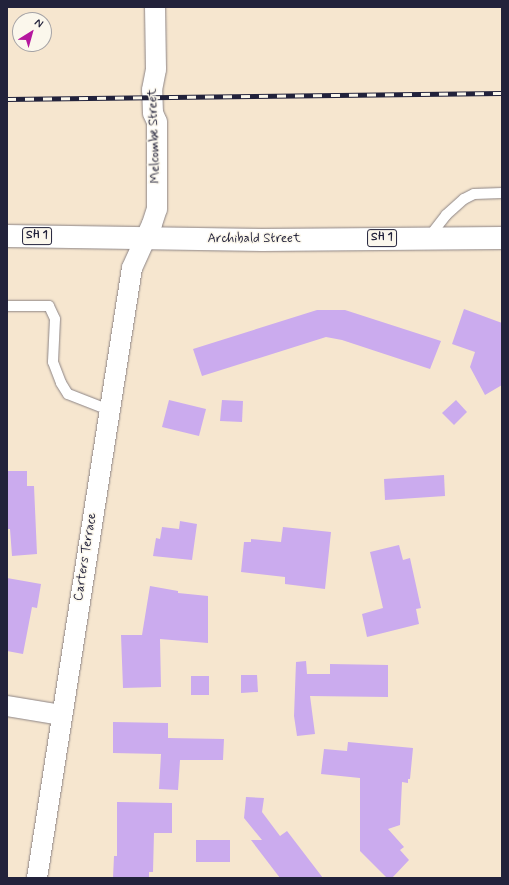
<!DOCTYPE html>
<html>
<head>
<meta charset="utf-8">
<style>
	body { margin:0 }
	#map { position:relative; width:509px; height:885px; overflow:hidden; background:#f6e6cf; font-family:Mynerve,sans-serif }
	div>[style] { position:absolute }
	.building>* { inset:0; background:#cbabee }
	.roads { filter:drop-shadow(0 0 1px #8c8485) drop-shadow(0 0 1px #8c8485) }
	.service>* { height:10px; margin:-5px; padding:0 5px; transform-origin:5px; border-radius:5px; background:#fff }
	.minor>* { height:20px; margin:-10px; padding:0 10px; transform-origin:10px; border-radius:10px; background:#fff }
	.trunk>* { height:22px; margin:-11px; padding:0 11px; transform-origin:11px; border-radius:11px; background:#fff }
	.rail>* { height:4.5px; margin-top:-2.25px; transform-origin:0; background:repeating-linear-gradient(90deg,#fbf7ec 0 9px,#22223b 0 18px); box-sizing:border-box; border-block:1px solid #22223b }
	span { translate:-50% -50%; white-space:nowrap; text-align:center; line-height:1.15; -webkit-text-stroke:3px #fbf7ec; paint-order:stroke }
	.shield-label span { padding:1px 3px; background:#fbf7ec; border:1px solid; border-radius:3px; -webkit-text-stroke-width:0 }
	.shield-label { font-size:12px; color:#22223b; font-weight:700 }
	.street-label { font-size:13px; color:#22223b }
	.frame { position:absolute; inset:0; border:8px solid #22223b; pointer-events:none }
	.north { position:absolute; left:12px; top:12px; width:40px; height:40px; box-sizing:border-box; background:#fbf7ec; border:1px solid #a4a2a5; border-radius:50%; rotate:37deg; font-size:11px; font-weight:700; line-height:16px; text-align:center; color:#22223b }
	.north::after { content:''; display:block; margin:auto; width:14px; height:18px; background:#b5179e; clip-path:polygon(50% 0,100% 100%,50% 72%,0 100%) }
</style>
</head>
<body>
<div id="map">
	<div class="building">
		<i style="clip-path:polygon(464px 309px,502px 323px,502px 385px,485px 395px,470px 367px,475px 352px,452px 344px)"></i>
		<i style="clip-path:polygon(317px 310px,345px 310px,441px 341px,430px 369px,342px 340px,326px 337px,202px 376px,193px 349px)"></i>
		<i style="clip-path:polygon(169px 400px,206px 409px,199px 436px,162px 427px)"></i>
		<i style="clip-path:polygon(222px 400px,243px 401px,242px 422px,220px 421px)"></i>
		<i style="clip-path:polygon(456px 400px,467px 412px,454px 425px,442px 413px)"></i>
		<i style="clip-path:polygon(7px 471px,27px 471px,27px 486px,34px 486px,37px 554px,12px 556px,10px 529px,7px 529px)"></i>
		<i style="clip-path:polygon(444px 475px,445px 496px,385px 500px,384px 479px)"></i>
		<i style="clip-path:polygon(180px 521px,197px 524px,192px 560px,153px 556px,156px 538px,160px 539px,162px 527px,179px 529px)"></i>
		<i style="clip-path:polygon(283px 527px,331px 532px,325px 589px,285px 584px,285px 577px,241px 572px,244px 542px,251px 542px,251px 539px,281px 542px)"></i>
		<i style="clip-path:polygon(399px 545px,403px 560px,410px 558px,421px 608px,416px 609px,419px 624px,367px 637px,362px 614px,383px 608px,370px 552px)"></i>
		<i style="clip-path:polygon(7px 578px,41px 584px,37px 608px,32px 607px,23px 654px,7px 651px)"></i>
		<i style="clip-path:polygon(150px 586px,178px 591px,178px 593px,208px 596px,208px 643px,160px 639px,161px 687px,123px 688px,121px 635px,142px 635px)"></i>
		<i style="clip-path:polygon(306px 661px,307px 674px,330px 674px,330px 664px,388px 665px,388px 697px,310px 696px,315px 734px,297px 736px,294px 716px,296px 662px)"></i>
		<i style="clip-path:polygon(241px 675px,257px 675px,258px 692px,241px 693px)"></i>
		<i style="clip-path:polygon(191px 676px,209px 676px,209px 695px,191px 695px)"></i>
		<i style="clip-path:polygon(113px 722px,168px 723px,168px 738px,224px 739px,223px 760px,180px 760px,178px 790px,159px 789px,161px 754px,113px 753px)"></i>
		<i style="clip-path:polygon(348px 742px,413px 748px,410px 779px,408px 779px,408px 783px,402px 782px,400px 825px,388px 829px,404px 847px,400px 850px,409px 860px,392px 878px,387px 878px,360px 851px,360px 778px,321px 774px,324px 749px,347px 751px)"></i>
		<i style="clip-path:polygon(246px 797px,264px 798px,262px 812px,280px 836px,287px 831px,323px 878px,280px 878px,251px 840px,262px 840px,244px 818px)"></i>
		<i style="clip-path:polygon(117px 802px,172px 803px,172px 833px,154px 833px,153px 872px,149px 872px,149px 878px,113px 878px,114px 856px,117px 856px)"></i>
		<i style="clip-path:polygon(196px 840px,230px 840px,230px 862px,196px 862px)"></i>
	</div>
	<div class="roads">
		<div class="service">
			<i style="left:429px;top:237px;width:28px;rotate:-52deg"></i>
			<i style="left:446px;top:215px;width:24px;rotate:-42deg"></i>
			<i style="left:464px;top:199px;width:11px;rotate:-27deg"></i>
			<i style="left:474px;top:194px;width:28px;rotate:-2deg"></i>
			<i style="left:7px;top:306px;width:42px"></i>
			<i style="left:49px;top:306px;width:14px;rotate:65deg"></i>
			<i style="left:55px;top:319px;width:43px;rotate:92.7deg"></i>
			<i style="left:53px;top:362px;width:22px;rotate:69deg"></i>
			<i style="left:61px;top:383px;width:13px;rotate:58deg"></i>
			<i style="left:68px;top:394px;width:44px;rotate:21.3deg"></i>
		</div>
		<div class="minor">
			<i style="left:7px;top:706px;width:55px;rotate:9.5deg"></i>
			<i style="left:37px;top:878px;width:617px;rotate:-81.15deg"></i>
			<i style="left:132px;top:268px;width:48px;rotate:-65.6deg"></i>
			<i style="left:152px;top:224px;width:16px;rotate:-72deg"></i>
			<i style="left:157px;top:209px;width:87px;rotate:-90deg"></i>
			<i style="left:157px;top:122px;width:10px;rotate:-114deg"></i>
			<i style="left:153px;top:113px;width:23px;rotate:-92deg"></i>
			<i style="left:152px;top:90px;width:21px;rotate:-79deg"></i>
			<i style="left:156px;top:69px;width:62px;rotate:-90.9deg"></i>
		</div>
		<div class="trunk">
			<i style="left:7px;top:236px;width:255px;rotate:0.9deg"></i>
			<i style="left:262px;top:240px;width:240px;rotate:-0.5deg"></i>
		</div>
	</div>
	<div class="rail">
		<i style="left:7px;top:99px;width:495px;rotate:-0.7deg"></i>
	</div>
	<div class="shield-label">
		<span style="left:37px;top:236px">SH 1</span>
		<span style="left:382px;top:238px">SH 1</span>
	</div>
	<div class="street-label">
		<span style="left:155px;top:136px;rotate:-92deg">Melcombe Street</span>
		<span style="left:254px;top:239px">Archibald Street</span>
		<span style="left:86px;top:557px;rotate:-81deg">Carters Terrace</span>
	</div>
	<div class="frame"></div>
	<div class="north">N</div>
</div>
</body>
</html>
